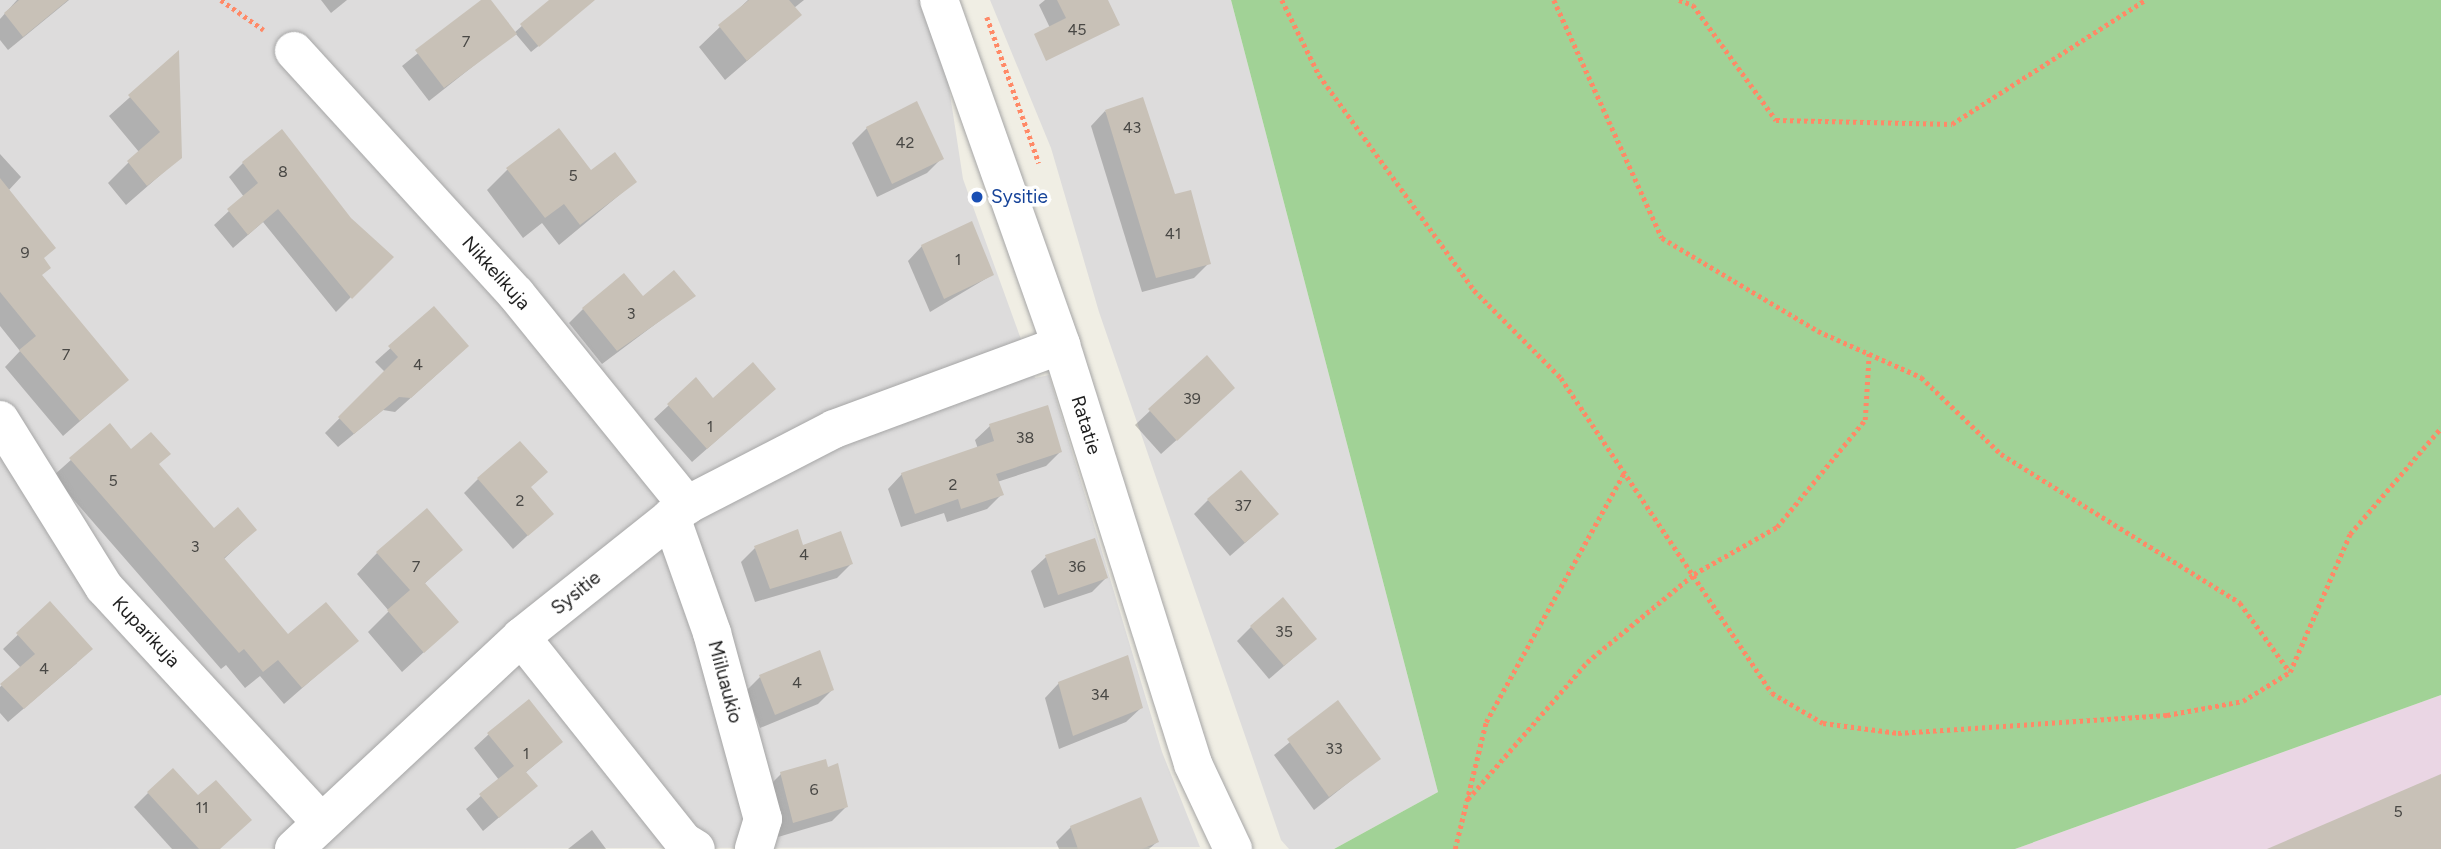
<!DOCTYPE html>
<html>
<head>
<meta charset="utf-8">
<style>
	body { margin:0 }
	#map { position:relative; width:2441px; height:849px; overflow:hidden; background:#f0eee4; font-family:Figtree,sans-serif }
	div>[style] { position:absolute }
	.residential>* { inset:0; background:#dddcdc }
	.industrial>* { inset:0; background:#ead6e4 }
	.forest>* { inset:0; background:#a1d296 }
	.shadow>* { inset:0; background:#0003 }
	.building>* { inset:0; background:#c8c1b7 }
	.path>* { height:4.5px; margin-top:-2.25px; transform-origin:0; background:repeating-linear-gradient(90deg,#ff8967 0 3.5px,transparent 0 7px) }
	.roads { filter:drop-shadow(0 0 2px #a6a6a6) drop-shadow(0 0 2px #a6a6a6) }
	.minor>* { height:38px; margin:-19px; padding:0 19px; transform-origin:19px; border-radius:19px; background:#fff }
	.tertiary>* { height:38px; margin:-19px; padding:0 19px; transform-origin:19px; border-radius:19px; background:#fff }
	.dots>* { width:19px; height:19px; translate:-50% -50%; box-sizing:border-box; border:4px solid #fff; border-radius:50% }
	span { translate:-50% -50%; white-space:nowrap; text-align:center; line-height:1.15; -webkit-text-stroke:7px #fff; paint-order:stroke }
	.number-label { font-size:16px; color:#494845 }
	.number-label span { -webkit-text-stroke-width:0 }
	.transit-label { font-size:19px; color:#164399 }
	.left { translate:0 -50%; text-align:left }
	.street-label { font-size:19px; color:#1f1f1f }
</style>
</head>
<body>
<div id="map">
	<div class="residential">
		<i style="clip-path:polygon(0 0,920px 0,948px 81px,963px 179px,1035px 378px,1049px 375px,1162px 752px,1200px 847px,0 849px)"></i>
		<i style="clip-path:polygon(990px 0,1231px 0,1438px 792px,1334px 849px,1289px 849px,1281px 840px,1099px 312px,1051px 148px)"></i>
	</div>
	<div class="industrial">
		<i style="clip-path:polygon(2441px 695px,2441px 849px,2015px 849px)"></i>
	</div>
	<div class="forest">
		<i style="clip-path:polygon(1231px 0,2441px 0,2441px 695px,2015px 849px,1334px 849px,1438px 792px)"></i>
	</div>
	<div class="shadow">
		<i style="clip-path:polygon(17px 0,69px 0,8px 50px,0 40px,0 19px)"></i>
		<i style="clip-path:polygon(321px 0,347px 0,331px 13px)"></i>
		<i style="clip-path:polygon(484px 0,514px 33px,551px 0,574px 0,575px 16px,531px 52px,515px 33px,429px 101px,402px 66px)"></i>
		<i style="clip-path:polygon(748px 0,804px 0,794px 8px,800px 15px,725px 80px,699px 47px)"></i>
		<i style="clip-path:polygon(1045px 0,1094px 0,1052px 32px,1039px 5px)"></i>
		<i style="clip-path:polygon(178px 54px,181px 157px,126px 205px,108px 183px,139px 152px,109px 116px)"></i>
		<i style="clip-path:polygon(1105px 111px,1209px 263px,1194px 278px,1142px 292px,1091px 126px)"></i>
		<i style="clip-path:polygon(867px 128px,942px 158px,927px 173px,877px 197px,852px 143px)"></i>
		<i style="clip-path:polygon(0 154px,21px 177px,8px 191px,42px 259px,40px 276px,127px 380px,63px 436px,5px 367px,20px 351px,0 326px)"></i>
		<i style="clip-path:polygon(243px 163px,350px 219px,391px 257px,336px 312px,263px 222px,233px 248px,214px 225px,244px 197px,229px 177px)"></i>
		<i style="clip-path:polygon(507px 170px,591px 173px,635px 182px,559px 245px,542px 223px,523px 238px,487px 190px)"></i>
		<i style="clip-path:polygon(922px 246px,992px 275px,930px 312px,908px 261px)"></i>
		<i style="clip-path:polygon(693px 296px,602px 364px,569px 323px,583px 309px)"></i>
		<i style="clip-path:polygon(434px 309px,453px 360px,395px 412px,383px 410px,338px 447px,325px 433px,385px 372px,375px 362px)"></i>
		<i style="clip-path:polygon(1206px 358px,1219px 402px,1161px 454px,1135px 425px)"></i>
		<i style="clip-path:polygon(696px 380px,713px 400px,759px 403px,692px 462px,654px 419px)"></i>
		<i style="clip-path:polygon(110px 425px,131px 451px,157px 465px,214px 530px,255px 530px,223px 560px,288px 637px,357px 640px,284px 704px,260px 676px,245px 688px,226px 665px,221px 669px,53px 476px)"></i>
		<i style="clip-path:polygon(990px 426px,1060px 452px,1046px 466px,997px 482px,1002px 494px,987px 509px,947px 522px,944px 513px,901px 527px,888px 489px,902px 474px,978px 449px,975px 440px)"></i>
		<i style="clip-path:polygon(478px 479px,529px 488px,551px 514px,513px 549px,464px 493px)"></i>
		<i style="clip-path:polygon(1208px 500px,1262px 528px,1230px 556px,1194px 514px)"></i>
		<i style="clip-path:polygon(755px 548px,802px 548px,851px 564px,837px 578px,755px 602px,741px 562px)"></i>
		<i style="clip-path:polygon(461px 550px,424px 584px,457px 622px,402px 672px,368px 632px,389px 611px,357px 574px,377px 553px)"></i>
		<i style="clip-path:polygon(1046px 557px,1106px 578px,1092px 592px,1044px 608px,1031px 571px)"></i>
		<i style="clip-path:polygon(50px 604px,77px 663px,8px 722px,0 713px,0 687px,21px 668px,3px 649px)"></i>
		<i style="clip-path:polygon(1251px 627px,1315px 639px,1269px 679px,1237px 641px)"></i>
		<i style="clip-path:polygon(760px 677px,832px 690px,818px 704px,760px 728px,746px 691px)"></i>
		<i style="clip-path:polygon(1059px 683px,1141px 708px,1126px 722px,1059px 749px,1045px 698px)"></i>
		<i style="clip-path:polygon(1338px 703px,1378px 759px,1314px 810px,1274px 755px)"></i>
		<i style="clip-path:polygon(489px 734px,561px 742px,525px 773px,536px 786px,483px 831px,466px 809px,499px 780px,474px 748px)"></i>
		<i style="clip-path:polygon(827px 769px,846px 807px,832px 821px,778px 837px,767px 788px,781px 774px)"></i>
		<i style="clip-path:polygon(148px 793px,198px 798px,220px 849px,172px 849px,134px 807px)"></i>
		<i style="clip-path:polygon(1071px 827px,1157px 842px,1149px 849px,1059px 849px,1056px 842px)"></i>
		<i style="clip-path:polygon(592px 830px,606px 849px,568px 849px)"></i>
	</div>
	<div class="building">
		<i style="clip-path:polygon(19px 0,68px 0,23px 37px,4px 13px)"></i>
		<i style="clip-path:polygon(481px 0,491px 0,517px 34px,444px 88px,415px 50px)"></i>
		<i style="clip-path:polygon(549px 0,595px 0,539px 47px,520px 24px)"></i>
		<i style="clip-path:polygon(749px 0,789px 0,802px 15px,747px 61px,718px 25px)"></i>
		<i style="clip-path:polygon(1057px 0,1108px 0,1120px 25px,1046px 61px,1034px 34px,1066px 18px)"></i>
		<i style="clip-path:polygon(179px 50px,182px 158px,147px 186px,127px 161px,160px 132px,128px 95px)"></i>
		<i style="clip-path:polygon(1143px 97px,1175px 194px,1191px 190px,1211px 264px,1156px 278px,1105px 110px)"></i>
		<i style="clip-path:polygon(917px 101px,944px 159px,892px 184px,866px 127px)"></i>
		<i style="clip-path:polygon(559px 128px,591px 170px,615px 152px,637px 182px,580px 225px,564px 204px,545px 218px,506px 168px)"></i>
		<i style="clip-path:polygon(282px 129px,351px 218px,394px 257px,352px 299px,278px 209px,248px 235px,227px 209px,258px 183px,242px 162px)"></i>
		<i style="clip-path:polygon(0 178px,56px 248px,44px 258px,51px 268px,42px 275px,129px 380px,80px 421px,19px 350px,36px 336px,0 292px)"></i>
		<i style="clip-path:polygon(972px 221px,994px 275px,944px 299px,921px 245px)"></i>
		<i style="clip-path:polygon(674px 270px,696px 296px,617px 351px,582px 308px,624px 273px,643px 296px)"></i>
		<i style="clip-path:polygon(434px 306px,469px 346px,411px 398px,399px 397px,354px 434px,338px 417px,398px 357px,388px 346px)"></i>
		<i style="clip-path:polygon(1207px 355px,1235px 388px,1177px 441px,1148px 409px)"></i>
		<i style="clip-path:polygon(753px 362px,776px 389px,707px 449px,667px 404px,696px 377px,713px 398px)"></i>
		<i style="clip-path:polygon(1048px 405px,1062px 452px,996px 474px,1004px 495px,961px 509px,958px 499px,915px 514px,901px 473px,994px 441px,989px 424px)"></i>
		<i style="clip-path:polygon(110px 423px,131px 449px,151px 432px,171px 454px,159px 464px,214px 528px,238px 507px,257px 530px,224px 558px,288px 634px,326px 602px,359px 641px,302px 688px,278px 660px,263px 672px,244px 649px,239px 653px,69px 458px)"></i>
		<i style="clip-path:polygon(520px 441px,548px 472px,531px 487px,554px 514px,528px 536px,477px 478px)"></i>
		<i style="clip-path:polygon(1241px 470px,1279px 514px,1245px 543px,1207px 499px)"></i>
		<i style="clip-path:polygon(427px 508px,463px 550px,425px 583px,459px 622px,424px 653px,387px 610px,410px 590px,376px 552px)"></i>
		<i style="clip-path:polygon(798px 529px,803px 545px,841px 531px,853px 564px,770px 589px,754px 546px)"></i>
		<i style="clip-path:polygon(1095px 538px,1108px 578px,1058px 595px,1045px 555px)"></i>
		<i style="clip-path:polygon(1283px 597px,1317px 639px,1284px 666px,1250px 626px)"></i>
		<i style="clip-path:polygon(50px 601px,93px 649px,24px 709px,0 684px,35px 654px,16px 633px)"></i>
		<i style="clip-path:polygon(820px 650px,834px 690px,775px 715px,759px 675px)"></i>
		<i style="clip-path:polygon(1128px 655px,1143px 708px,1073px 736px,1058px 682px)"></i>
		<i style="clip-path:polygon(529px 699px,563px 742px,526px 772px,538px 786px,499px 818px,479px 794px,514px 766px,487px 733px)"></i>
		<i style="clip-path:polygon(1338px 700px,1381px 759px,1329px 797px,1287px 739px)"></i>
		<i style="clip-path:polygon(826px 759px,828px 767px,838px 763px,848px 807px,793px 823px,780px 772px)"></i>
		<i style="clip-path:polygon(173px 768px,198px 795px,216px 780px,252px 820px,220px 849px,199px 849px,147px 792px)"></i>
		<i style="clip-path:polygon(2441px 774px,2441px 849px,2267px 849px)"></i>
		<i style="clip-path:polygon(1141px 797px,1159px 842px,1142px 849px,1078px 849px,1070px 826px)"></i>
	</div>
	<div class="path">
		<i style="left:221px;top:0;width:52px;rotate:34.9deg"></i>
		<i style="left:1282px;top:0;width:84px;rotate:63.7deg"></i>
		<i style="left:1319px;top:75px;width:265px;rotate:54.2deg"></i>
		<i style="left:1474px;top:290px;width:124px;rotate:45.3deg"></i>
		<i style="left:1561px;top:378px;width:379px;rotate:56.2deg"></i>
		<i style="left:1772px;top:693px;width:59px;rotate:30.5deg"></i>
		<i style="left:1823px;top:723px;width:76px;rotate:7.6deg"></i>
		<i style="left:1898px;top:733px;width:270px;rotate:-3.8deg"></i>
		<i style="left:2167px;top:715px;width:77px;rotate:-10.4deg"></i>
		<i style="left:2243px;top:701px;width:55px;rotate:-31.7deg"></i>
		<i style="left:2290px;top:672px;width:150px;rotate:-66.5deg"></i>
		<i style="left:2350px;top:534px;width:140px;rotate:-49.4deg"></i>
		<i style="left:1554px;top:0;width:261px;rotate:65.6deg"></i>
		<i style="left:1662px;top:238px;width:182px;rotate:30.8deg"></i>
		<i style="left:1818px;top:331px;width:113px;rotate:24.1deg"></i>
		<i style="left:1921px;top:377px;width:111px;rotate:43.9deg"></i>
		<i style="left:2001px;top:454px;width:282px;rotate:31.9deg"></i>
		<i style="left:2240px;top:603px;width:85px;rotate:54.1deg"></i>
		<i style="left:1679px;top:0;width:15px;rotate:20deg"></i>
		<i style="left:1693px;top:5px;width:142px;rotate:54.2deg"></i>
		<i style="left:1776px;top:120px;width:176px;rotate:1.3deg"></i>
		<i style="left:1952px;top:124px;width:229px;rotate:-32.7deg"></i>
		<i style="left:987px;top:17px;width:155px;rotate:70.4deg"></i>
		<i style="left:1468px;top:799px;width:181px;rotate:-49deg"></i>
		<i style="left:1587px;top:662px;width:139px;rotate:-39.4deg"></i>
		<i style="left:1694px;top:574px;width:95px;rotate:-29.5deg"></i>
		<i style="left:1777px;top:527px;width:139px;rotate:-50.6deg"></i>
		<i style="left:1865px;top:420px;width:67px;rotate:-86.6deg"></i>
		<i style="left:1455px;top:849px;width:131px;rotate:-76.3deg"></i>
		<i style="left:1486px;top:722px;width:287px;rotate:-61deg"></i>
	</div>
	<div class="roads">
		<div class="minor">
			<i style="left:294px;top:51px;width:329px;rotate:47.6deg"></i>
			<i style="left:516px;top:294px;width:272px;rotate:51deg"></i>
			<i style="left:0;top:420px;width:197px;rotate:58.1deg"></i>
			<i style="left:104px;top:587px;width:320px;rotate:47.3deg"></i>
			<i style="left:671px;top:517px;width:123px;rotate:70.5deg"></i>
			<i style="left:712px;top:633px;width:193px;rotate:74.7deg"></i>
			<i style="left:763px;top:819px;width:31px;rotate:107deg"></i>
			<i style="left:521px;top:637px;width:260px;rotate:51.5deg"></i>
			<i style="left:683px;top:841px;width:15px;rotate:32deg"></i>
			<i style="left:294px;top:849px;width:311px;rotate:-43deg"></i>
			<i style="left:521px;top:637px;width:212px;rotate:-38.5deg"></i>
			<i style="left:687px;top:505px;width:165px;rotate:-27.3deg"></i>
			<i style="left:834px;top:429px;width:242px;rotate:-20.3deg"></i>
		</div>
		<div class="tertiary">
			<i style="left:939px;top:0;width:366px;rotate:70.5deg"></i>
			<i style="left:1061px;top:345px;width:439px;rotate:72.5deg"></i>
			<i style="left:1193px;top:764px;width:94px;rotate:64.8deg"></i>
		</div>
	</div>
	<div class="dots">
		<i style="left:977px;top:197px;background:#1a4fb4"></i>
	</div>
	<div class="number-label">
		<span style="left:1077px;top:30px">45</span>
		<span style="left:466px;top:42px">7</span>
		<span style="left:1132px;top:128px">43</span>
		<span style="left:905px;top:143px">42</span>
		<span style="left:283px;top:172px">8</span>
		<span style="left:573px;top:176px">5</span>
		<span style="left:1173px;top:234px">41</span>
		<span style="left:25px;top:253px">9</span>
		<span style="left:958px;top:260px">1</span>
		<span style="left:631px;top:314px">3</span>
		<span style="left:66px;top:355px">7</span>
		<span style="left:418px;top:365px">4</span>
		<span style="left:1192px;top:399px">39</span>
		<span style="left:710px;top:427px">1</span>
		<span style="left:1025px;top:438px">38</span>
		<span style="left:113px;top:481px">5</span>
		<span style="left:953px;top:485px">2</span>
		<span style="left:520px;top:501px">2</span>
		<span style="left:1243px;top:506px">37</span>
		<span style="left:195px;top:547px">3</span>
		<span style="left:804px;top:555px">4</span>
		<span style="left:416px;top:567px">7</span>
		<span style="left:1077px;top:567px">36</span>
		<span style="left:1284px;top:632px">35</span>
		<span style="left:44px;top:669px">4</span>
		<span style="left:797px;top:683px">4</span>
		<span style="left:1100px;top:695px">34</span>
		<span style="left:1334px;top:749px">33</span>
		<span style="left:526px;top:754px">1</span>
		<span style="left:814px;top:790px">6</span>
		<span style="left:202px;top:808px">11</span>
		<span style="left:2398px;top:812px">5</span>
	</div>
	<div class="transit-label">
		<span class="left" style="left:991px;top:197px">Sysitie</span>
	</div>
	<div class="street-label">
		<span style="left:496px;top:273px;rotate:48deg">Nikkelikuja</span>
		<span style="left:1086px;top:425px;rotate:73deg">Ratatie</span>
		<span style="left:576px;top:593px;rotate:-39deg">Sysitie</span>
		<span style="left:146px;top:632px;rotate:47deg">Kuparikuja</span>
		<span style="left:725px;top:682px;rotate:75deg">Miiluaukio</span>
	</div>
</div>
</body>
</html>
